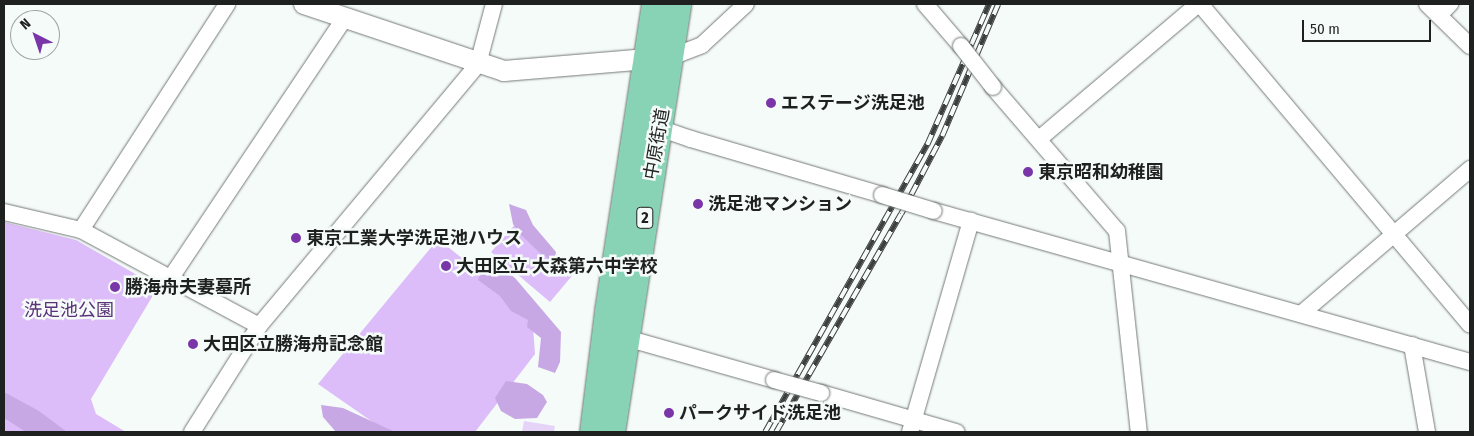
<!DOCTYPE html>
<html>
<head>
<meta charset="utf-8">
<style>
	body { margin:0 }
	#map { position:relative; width:1474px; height:436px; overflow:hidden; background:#f5fbf8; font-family:"Fira Sans Condensed","Noto Sans JP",sans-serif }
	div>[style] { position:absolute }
	.green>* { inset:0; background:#dcbdf9 }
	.forest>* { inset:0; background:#c7a8e4 }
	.water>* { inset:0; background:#e6d3f8 }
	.roads { filter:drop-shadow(0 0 1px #747977) drop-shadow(0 0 1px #747977) }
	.minor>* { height:16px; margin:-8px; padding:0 8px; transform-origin:8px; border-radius:8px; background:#fff }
	.tertiary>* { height:20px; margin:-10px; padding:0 10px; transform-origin:10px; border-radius:10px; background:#fff }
	.primary>* { height:25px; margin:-12.5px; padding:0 12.5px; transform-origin:12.5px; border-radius:12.5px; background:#88d2b6 }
	.rail>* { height:5.5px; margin-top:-2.75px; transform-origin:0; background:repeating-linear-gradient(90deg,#f5fbf8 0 11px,#3d403f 0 22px); box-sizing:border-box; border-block:1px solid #3d403f }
	.bridges { filter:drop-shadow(0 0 1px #747977) drop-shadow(0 0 1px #747977) }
	.minor-bridge>* { height:16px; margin:-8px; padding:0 8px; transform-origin:8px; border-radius:8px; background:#fff }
	.dots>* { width:14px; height:14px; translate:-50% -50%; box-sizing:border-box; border:2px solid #f5fbf8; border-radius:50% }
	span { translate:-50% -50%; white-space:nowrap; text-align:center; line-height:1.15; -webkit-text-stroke:5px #f5fbf8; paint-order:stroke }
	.shield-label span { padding:1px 4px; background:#f5fbf8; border:1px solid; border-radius:4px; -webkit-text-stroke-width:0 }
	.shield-label { font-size:16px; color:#1f2120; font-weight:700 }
	.poi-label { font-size:18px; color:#1f2120; font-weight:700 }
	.left { translate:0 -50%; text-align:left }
	.street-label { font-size:18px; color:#1f2120 }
	.park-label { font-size:18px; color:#5a3279 }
	.frame { position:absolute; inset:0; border:5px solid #1f2120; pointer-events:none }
	.north { position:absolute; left:10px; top:10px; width:50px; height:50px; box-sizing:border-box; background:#f5fbf8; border:1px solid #9fa4a2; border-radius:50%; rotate:319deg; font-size:14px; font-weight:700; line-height:20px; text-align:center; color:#1f2120 }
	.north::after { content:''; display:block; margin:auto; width:18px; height:22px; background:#7a36a9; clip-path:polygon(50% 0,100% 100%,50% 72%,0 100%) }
	.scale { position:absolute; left:1302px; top:20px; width:129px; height:22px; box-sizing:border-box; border:2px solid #1f2120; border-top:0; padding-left:6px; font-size:15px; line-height:18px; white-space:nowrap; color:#1f2120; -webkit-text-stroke:4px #f5fbf8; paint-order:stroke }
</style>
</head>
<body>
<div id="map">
	<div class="green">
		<i style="clip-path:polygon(518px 221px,576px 271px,550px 302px,491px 252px)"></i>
		<i style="clip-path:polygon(4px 222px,76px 240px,158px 287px,91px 399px,96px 414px,126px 432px,4px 432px)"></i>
		<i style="clip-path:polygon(438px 239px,532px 314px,535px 354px,475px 432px,387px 432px,318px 384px)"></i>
	</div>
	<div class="forest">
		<i style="clip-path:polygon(509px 204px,526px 210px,533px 225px,556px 252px,555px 257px,551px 260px,540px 253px,521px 235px,513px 224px)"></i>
		<i style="clip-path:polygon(492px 261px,515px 278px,561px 332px,560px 362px,555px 373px,538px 367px,541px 338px,527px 327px,528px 320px,511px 311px,500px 296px,478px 280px,484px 263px)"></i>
		<i style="clip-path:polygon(506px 381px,527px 384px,543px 395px,547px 402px,537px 418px,515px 419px,501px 411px,495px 398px)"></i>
		<i style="clip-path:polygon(4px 392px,39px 411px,67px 432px,26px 432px,4px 418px)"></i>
		<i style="clip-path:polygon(321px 405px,343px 408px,395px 432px,336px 432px,323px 417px)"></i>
	</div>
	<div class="water">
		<i style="clip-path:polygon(524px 421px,555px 426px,554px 432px,522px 432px)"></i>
	</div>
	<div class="roads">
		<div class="minor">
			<i style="left:925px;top:4px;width:55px;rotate:49.4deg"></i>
			<i style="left:1200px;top:4px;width:419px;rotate:49.9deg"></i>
			<i style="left:1427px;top:4px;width:60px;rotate:44.3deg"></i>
			<i style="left:1439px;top:15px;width:16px;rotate:-45deg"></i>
			<i style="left:671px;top:57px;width:33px;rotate:-21deg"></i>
			<i style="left:702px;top:45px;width:60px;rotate:-43deg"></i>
			<i style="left:993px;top:87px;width:190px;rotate:49.3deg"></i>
			<i style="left:1117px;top:231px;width:202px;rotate:83.8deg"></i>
			<i style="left:652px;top:121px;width:10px;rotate:45deg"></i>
			<i style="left:659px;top:128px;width:34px;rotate:19deg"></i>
			<i style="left:691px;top:139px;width:199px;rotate:16.3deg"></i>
			<i style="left:1039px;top:139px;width:209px;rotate:-40.3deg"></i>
			<i style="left:934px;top:211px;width:557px;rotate:15.73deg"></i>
			<i style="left:4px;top:212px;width:79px;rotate:13.2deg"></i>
			<i style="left:81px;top:230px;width:202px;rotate:28.3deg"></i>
			<i style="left:81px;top:230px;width:269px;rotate:-57.1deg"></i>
			<i style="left:170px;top:279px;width:314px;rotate:-56.2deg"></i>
			<i style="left:1301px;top:314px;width:223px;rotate:-40.6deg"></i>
			<i style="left:626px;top:338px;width:154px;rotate:15.8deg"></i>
			<i style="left:1412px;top:345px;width:88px;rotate:80.2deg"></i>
			<i style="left:821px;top:393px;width:141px;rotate:16.1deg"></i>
			<i style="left:192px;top:432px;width:125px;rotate:-57.7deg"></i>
			<i style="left:259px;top:326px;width:341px;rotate:-50.1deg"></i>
			<i style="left:478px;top:64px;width:62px;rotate:-75.1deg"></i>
			<i style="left:910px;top:432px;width:220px;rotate:-73.9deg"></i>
		</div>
		<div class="tertiary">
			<i style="left:304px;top:4px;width:211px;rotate:18.5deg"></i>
			<i style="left:504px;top:71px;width:156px;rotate:-4.8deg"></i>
		</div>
		<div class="primary">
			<i style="left:592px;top:432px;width:122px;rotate:-82.9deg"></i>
			<i style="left:607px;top:311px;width:311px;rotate:-81.3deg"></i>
			<i style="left:612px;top:432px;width:433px;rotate:-81.2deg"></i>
		</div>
	</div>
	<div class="rail">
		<i style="left:765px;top:432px;width:330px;rotate:-60.6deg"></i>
		<i style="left:927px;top:145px;width:154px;rotate:-66.3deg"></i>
		<i style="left:776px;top:432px;width:251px;rotate:-60.2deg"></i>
		<i style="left:901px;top:214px;width:88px;rotate:-62.3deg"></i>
		<i style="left:942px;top:136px;width:143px;rotate:-67deg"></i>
	</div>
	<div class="bridges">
		<div class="minor-bridge">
			<i style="left:961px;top:46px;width:52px;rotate:52deg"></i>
			<i style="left:882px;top:195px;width:54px;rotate:17.1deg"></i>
			<i style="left:774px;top:380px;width:49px;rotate:15.5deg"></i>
		</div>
	</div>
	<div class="dots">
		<i style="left:771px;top:103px;background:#7a36a9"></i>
		<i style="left:1028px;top:172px;background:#7a36a9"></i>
		<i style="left:698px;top:204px;background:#7a36a9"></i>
		<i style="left:296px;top:238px;background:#7a36a9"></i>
		<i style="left:446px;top:266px;background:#7a36a9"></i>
		<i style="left:115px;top:287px;background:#7a36a9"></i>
		<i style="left:193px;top:344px;background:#7a36a9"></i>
		<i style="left:669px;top:413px;background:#7a36a9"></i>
	</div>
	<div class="shield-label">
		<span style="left:645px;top:218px">2</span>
	</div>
	<div class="poi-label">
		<span class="left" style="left:781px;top:103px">エステージ洗足池</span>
		<span class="left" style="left:1038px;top:172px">東京昭和幼稚園</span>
		<span class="left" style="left:708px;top:204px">洗足池マンション</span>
		<span class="left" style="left:306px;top:238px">東京工業大学洗足池ハウス</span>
		<span class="left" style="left:456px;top:266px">大田区立 大森第六中学校</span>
		<span class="left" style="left:125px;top:287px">勝海舟夫妻墓所</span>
		<span class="left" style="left:203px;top:344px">大田区立勝海舟記念館</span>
		<span class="left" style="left:679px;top:413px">パークサイド洗足池</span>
	</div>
	<div class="street-label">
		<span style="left:657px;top:144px;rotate:-80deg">中原街道</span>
	</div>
	<div class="park-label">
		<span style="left:69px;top:310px">洗足池公園</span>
	</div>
	<div class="frame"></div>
	<div class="north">N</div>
	<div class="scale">50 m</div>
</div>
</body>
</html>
